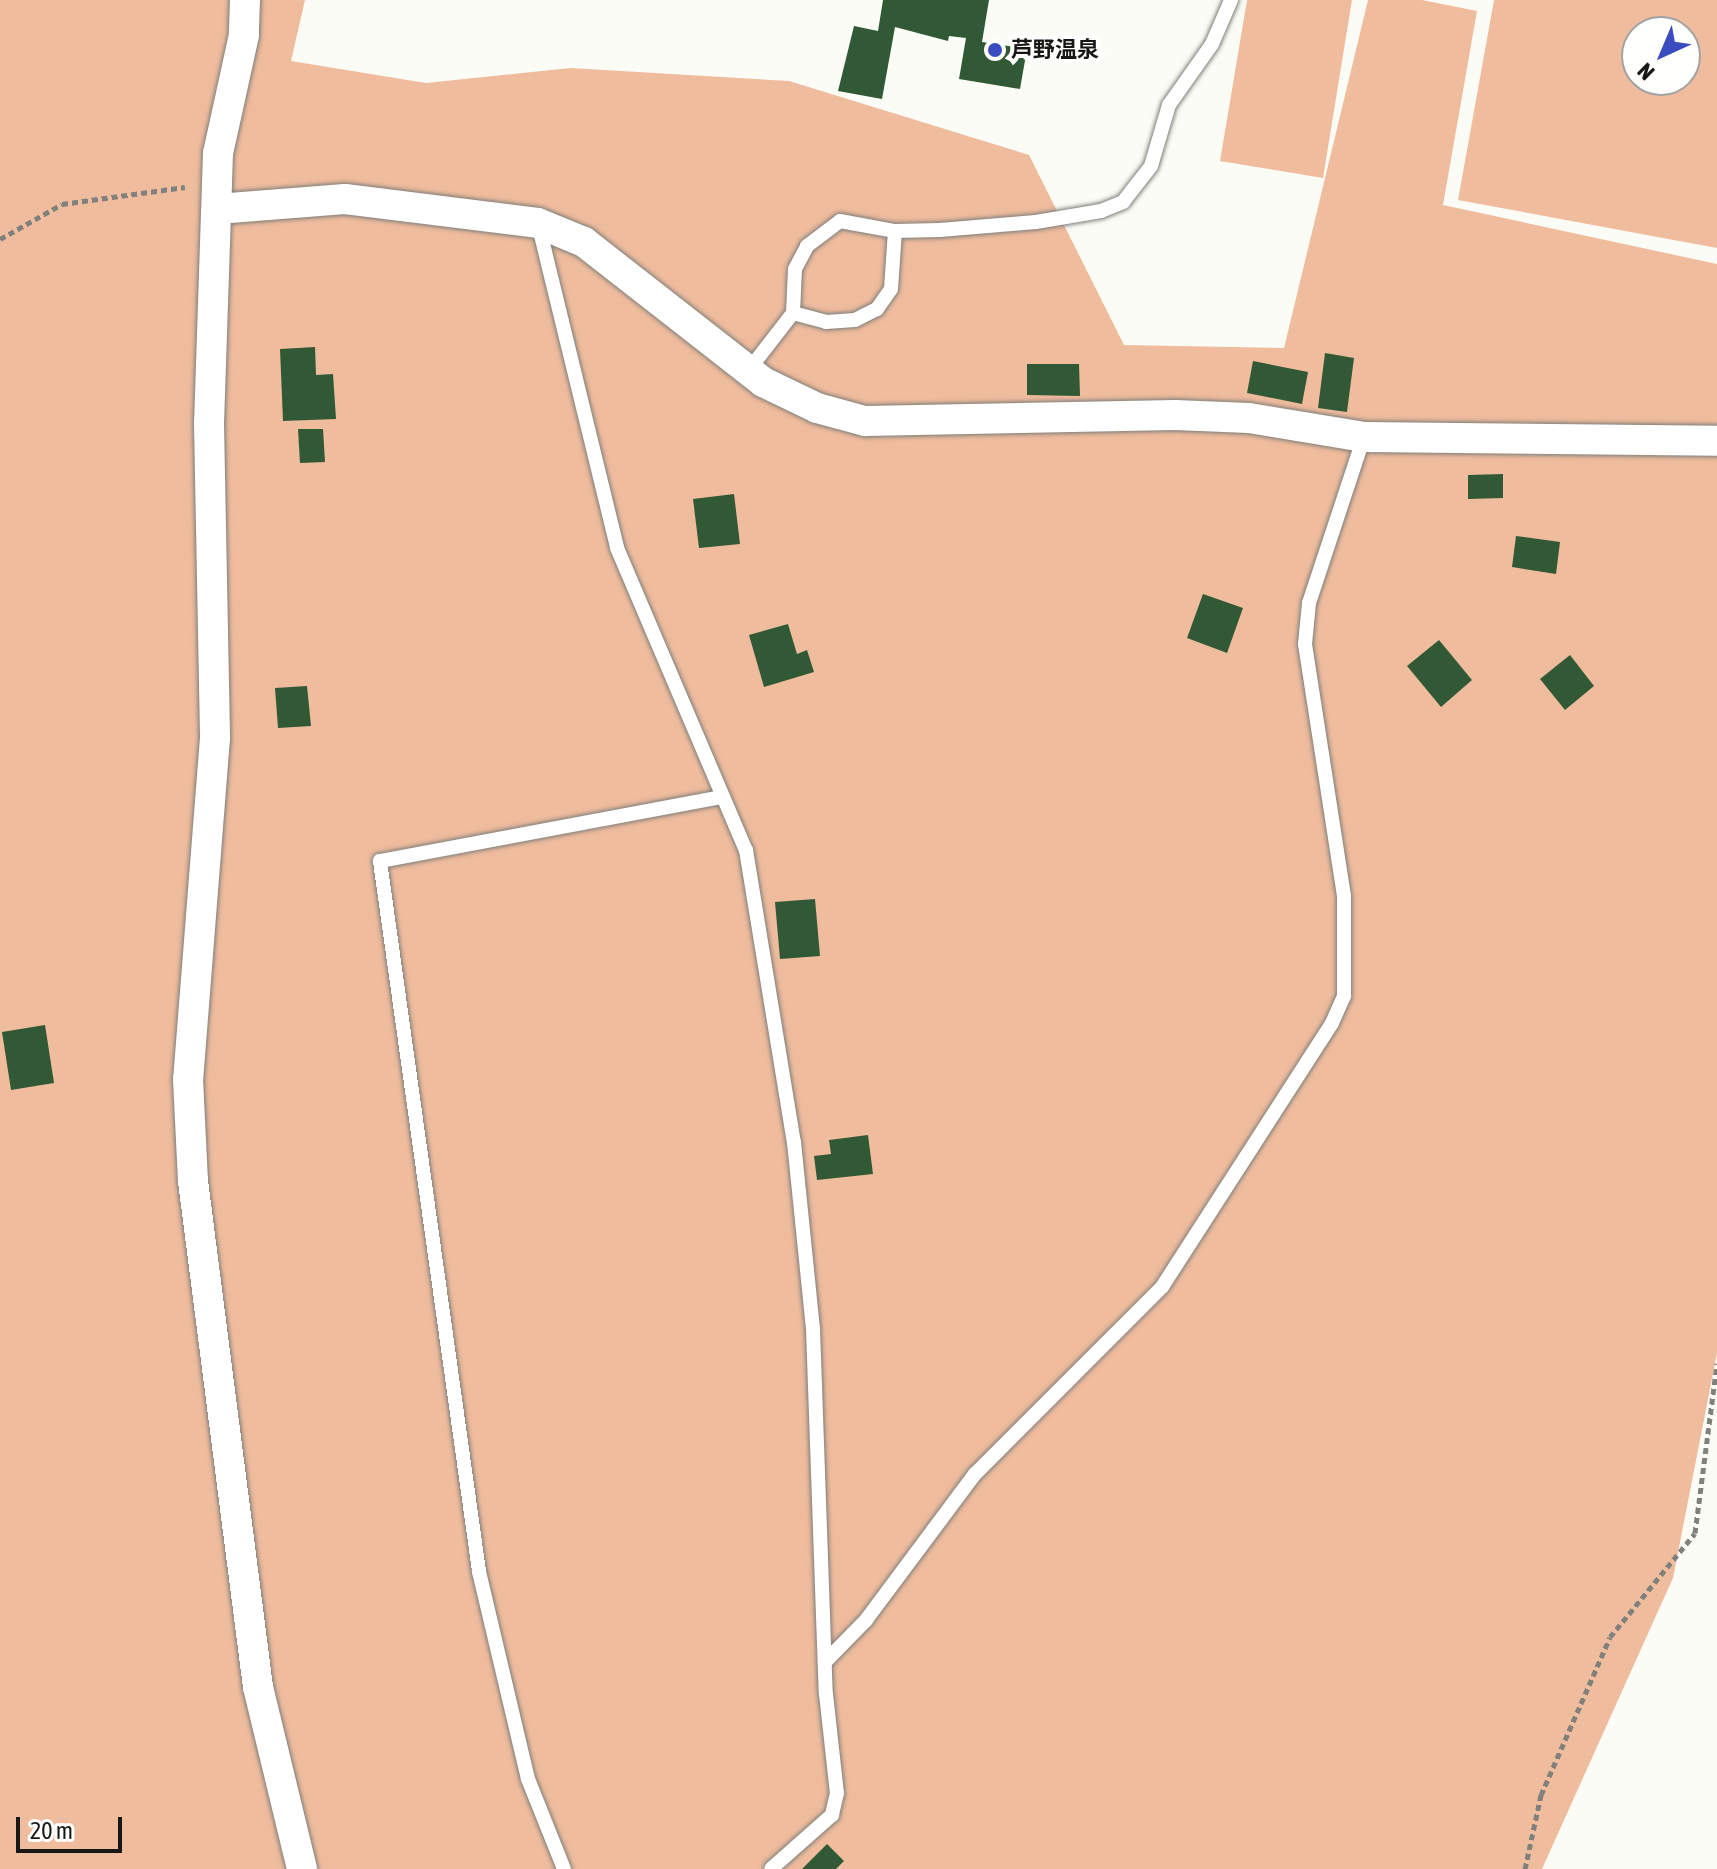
<!DOCTYPE html>
<html>
<head>
<meta charset="utf-8">
<style>
	body { margin:0 }
	#map { position:relative; width:1717px; height:1869px; overflow:hidden; background:#fbfcf5; font-family:"Asap Condensed","Noto Sans JP",sans-serif }
	div>[style] { position:absolute }
	.green>* { inset:0; background:#f0bc9e }
	.building>* { inset:0; background:#325935 }
	.path>* { height:5px; margin-top:-2.5px; transform-origin:0; background:repeating-linear-gradient(90deg,#80807c 0 6px,transparent 0 10px) }
	.roads { filter:drop-shadow(0 0 2px #7e7f79) drop-shadow(0 0 2px #7e7f79) }
	.lane>* { height:14px; margin:-7px; padding:0 7px; transform-origin:7px; border-radius:7px; background:#fff }
	.street>* { height:30px; margin:-15px; padding:0 15px; transform-origin:15px; border-radius:15px; background:#fff }
	.dots>* { width:22px; height:22px; translate:-50% -50%; box-sizing:border-box; border:4px solid #fffffe; border-radius:50% }
	span { translate:-50% -50%; white-space:nowrap; text-align:center; line-height:1.15; -webkit-text-stroke:8px #fffffe; paint-order:stroke }
	.poi-label { font-size:22px; color:#171715; font-weight:700 }
	.left { translate:0 -50%; text-align:left }
	.north { position:absolute; left:1621px; top:16px; width:80px; height:80px; box-sizing:border-box; background:#fffffe; border:2px solid #a2a2a1; border-radius:50%; rotate:224deg; font-size:22px; font-weight:700; line-height:32px; text-align:center; color:#171715 }
	.north::after { content:''; display:block; margin:auto; width:28px; height:36px; background:#3a4cbf; clip-path:polygon(50% 0,100% 100%,50% 72%,0 100%) }
	.scale { position:absolute; left:16px; top:1817px; width:106px; height:36px; box-sizing:border-box; border:4px solid #171715; border-top:0; padding-left:10px; font-size:24px; line-height:28px; white-space:nowrap; color:#171715; -webkit-text-stroke:6px #fffffe; paint-order:stroke }
</style>
</head>
<body>
<div id="map">
	<div class="green">
		<i style="clip-path:polygon(0 0,305px 0,291px 61px,426px 83px,571px 68px,789px 81px,1029px 155px,1124px 345px,1284px 348px,1368px 0,1422px 0,1477px 11px,1443px 205px,1717px 264px,1717px 1353px,1673px 1578px,1542px 1869px,0 1869px)"></i>
		<i style="clip-path:polygon(1247px 0,1352px 0,1323px 178px,1220px 161px)"></i>
		<i style="clip-path:polygon(evenodd,1494px 0,1717px 0,1717px 248px,1458px 200px,1494px 0,1637px 32px,1685px 32px,1685px 80px,1637px 80px,1637px 32px)"></i>
	</div>
	<div class="building">
		<i style="clip-path:polygon(883px 0,989px 0,982px 42px,1027px 49px,1020px 89px,959px 79px,966px 38px,949px 36px,948px 41px,895px 27px,882px 99px,838px 91px,854px 26px,878px 31px)"></i>
		<i style="clip-path:polygon(315px 347px,316px 375px,333px 374px,336px 419px,283px 421px,280px 349px)"></i>
		<i style="clip-path:polygon(1325px 353px,1354px 358px,1347px 412px,1318px 408px)"></i>
		<i style="clip-path:polygon(1253px 361px,1308px 372px,1302px 404px,1247px 393px)"></i>
		<i style="clip-path:polygon(1027px 364px,1079px 364px,1080px 396px,1027px 395px)"></i>
		<i style="clip-path:polygon(298px 429px,323px 429px,325px 462px,300px 463px)"></i>
		<i style="clip-path:polygon(1503px 474px,1503px 498px,1468px 499px,1468px 475px)"></i>
		<i style="clip-path:polygon(734px 494px,740px 544px,699px 548px,693px 499px)"></i>
		<i style="clip-path:polygon(1516px 536px,1560px 542px,1556px 574px,1512px 567px)"></i>
		<i style="clip-path:polygon(1203px 594px,1243px 608px,1227px 653px,1187px 638px)"></i>
		<i style="clip-path:polygon(788px 624px,797px 654px,807px 650px,814px 672px,764px 687px,749px 635px)"></i>
		<i style="clip-path:polygon(1439px 640px,1472px 680px,1441px 707px,1407px 666px)"></i>
		<i style="clip-path:polygon(1570px 655px,1594px 686px,1565px 710px,1540px 679px)"></i>
		<i style="clip-path:polygon(307px 686px,311px 726px,278px 728px,275px 688px)"></i>
		<i style="clip-path:polygon(815px 899px,820px 956px,780px 959px,775px 902px)"></i>
		<i style="clip-path:polygon(45px 1025px,54px 1083px,11px 1090px,2px 1032px)"></i>
		<i style="clip-path:polygon(868px 1135px,873px 1174px,817px 1180px,814px 1156px,831px 1154px,829px 1140px)"></i>
		<i style="clip-path:polygon(827px 1844px,844px 1861px,836px 1869px,802px 1869px)"></i>
	</div>
	<div class="path">
		<i style="left:0;top:239px;width:71px;rotate:-29.4deg"></i>
		<i style="left:62px;top:204px;width:124px;rotate:-7.9deg"></i>
		<i style="left:1525px;top:1869px;width:76px;rotate:-77.8deg"></i>
		<i style="left:1541px;top:1795px;width:172px;rotate:-66.4deg"></i>
		<i style="left:1610px;top:1637px;width:134px;rotate:-50.7deg"></i>
		<i style="left:1695px;top:1533px;width:171px;rotate:-82.6deg"></i>
	</div>
	<div class="roads">
		<div class="lane">
			<i style="left:538px;top:223px;width:334px;rotate:76.3deg"></i>
			<i style="left:617px;top:548px;width:328px;rotate:66.9deg"></i>
			<i style="left:746px;top:850px;width:296px;rotate:80.7deg"></i>
			<i style="left:794px;top:1142px;width:188px;rotate:84.2deg"></i>
			<i style="left:813px;top:1329px;width:365px;rotate:88deg"></i>
			<i style="left:826px;top:1694px;width:100px;rotate:83.7deg"></i>
			<i style="left:837px;top:1793px;width:23px;rotate:103deg"></i>
			<i style="left:832px;top:1815px;width:81px;rotate:138.5deg"></i>
			<i style="left:793px;top:313px;width:34px;rotate:15deg"></i>
			<i style="left:826px;top:322px;width:29px;rotate:-4deg"></i>
			<i style="left:855px;top:320px;width:25px;rotate:-27deg"></i>
			<i style="left:877px;top:309px;width:24px;rotate:-55deg"></i>
			<i style="left:891px;top:289px;width:58px;rotate:-86.1deg"></i>
			<i style="left:748px;top:371px;width:73px;rotate:-52.2deg"></i>
			<i style="left:793px;top:313px;width:44px;rotate:-87.4deg"></i>
			<i style="left:795px;top:269px;width:26px;rotate:-62deg"></i>
			<i style="left:807px;top:246px;width:41px;rotate:-37.1deg"></i>
			<i style="left:840px;top:221px;width:56px;rotate:10.3deg"></i>
			<i style="left:895px;top:231px;width:45px;rotate:-1.3deg"></i>
			<i style="left:940px;top:230px;width:96px;rotate:-4.8deg"></i>
			<i style="left:1036px;top:222px;width:66px;rotate:-9.6deg"></i>
			<i style="left:1101px;top:211px;width:24px;rotate:-22deg"></i>
			<i style="left:1123px;top:202px;width:46px;rotate:-52.1deg"></i>
			<i style="left:1151px;top:166px;width:64px;rotate:-73.6deg"></i>
			<i style="left:1169px;top:105px;width:75px;rotate:-54.8deg"></i>
			<i style="left:1212px;top:44px;width:48px;rotate:-66.6deg"></i>
			<i style="left:825px;top:1662px;width:59px;rotate:-45.7deg"></i>
			<i style="left:866px;top:1620px;width:182px;rotate:-53.3deg"></i>
			<i style="left:975px;top:1474px;width:264px;rotate:-45deg"></i>
			<i style="left:1162px;top:1287px;width:314px;rotate:-57.2deg"></i>
			<i style="left:1332px;top:1023px;width:30px;rotate:-66deg"></i>
			<i style="left:1344px;top:996px;width:100px;rotate:-90deg"></i>
			<i style="left:1344px;top:896px;width:255px;rotate:-98.8deg"></i>
			<i style="left:1305px;top:644px;width:41px;rotate:-84.4deg"></i>
			<i style="left:1309px;top:603px;width:175px;rotate:-71.7deg"></i>
			<i style="left:564px;top:1869px;width:97px;rotate:-111.8deg"></i>
			<i style="left:528px;top:1779px;width:214px;rotate:-103.3deg"></i>
			<i style="left:479px;top:1571px;width:717px;rotate:-97.94deg"></i>
			<i style="left:380px;top:861px;width:348px;rotate:-10.6deg"></i>
		</div>
		<div class="street">
			<i style="left:245px;top:0;width:35px;rotate:92deg"></i>
			<i style="left:244px;top:35px;width:121px;rotate:102.4deg"></i>
			<i style="left:218px;top:153px;width:270px;rotate:91.9deg"></i>
			<i style="left:209px;top:423px;width:315px;rotate:88.9deg"></i>
			<i style="left:215px;top:738px;width:342px;rotate:94.5deg"></i>
			<i style="left:188px;top:1079px;width:102px;rotate:87.2deg"></i>
			<i style="left:193px;top:1181px;width:510px;rotate:82.68deg"></i>
			<i style="left:258px;top:1687px;width:187px;rotate:76.4deg"></i>
			<i style="left:217px;top:209px;width:128px;rotate:-4.5deg"></i>
			<i style="left:345px;top:199px;width:194px;rotate:7.1deg"></i>
			<i style="left:538px;top:223px;width:50px;rotate:22.4deg"></i>
			<i style="left:584px;top:242px;width:227px;rotate:38deg"></i>
			<i style="left:763px;top:382px;width:60px;rotate:25.7deg"></i>
			<i style="left:817px;top:408px;width:50px;rotate:15.2deg"></i>
			<i style="left:865px;top:421px;width:310px;rotate:-1.1deg"></i>
			<i style="left:1175px;top:415px;width:74px;rotate:2.3deg"></i>
			<i style="left:1249px;top:418px;width:117px;rotate:9.4deg"></i>
			<i style="left:1364px;top:437px;width:353px;rotate:0.6deg"></i>
		</div>
	</div>
	<div class="dots">
		<i style="left:995px;top:50px;background:#3a4cbf"></i>
	</div>
	<div class="poi-label">
		<span class="left" style="left:1011px;top:50px">芦野温泉</span>
	</div>
	<div class="north">N</div>
	<div class="scale">20 m</div>
</div>
</body>
</html>
